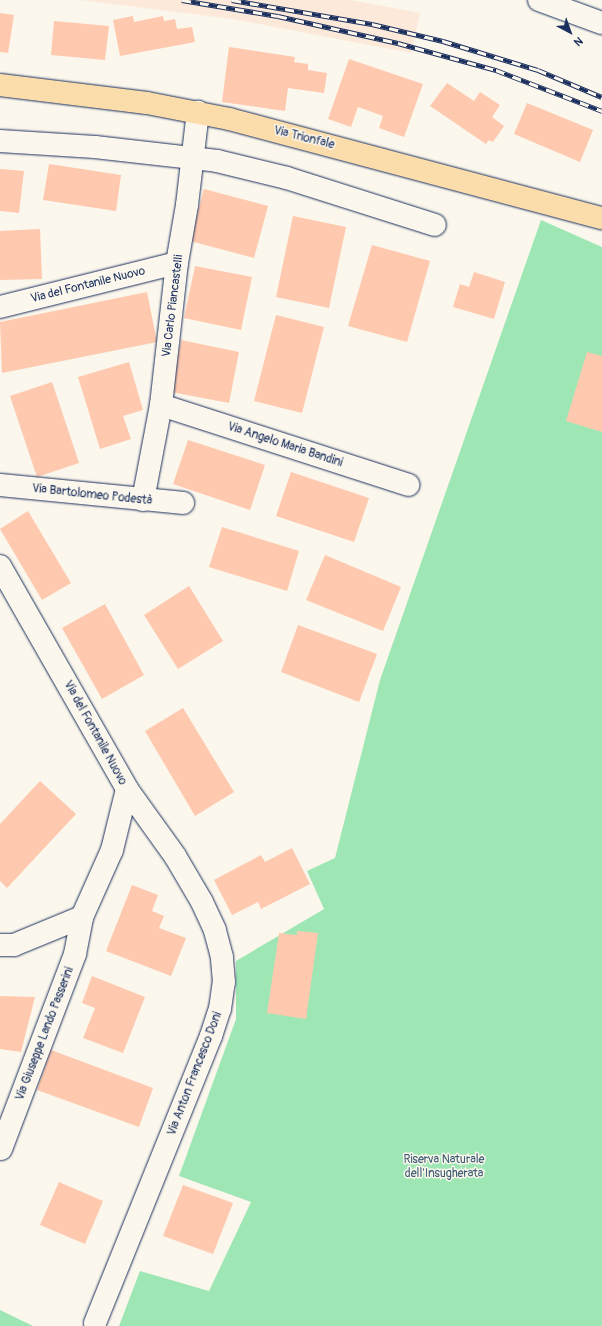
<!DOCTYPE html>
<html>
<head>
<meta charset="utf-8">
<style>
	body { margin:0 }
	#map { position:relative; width:602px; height:1326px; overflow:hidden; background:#fbf7ec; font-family:Pangolin,sans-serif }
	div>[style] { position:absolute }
	.built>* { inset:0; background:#fce9d9 }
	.green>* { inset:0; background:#9ee7b5 }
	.building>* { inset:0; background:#fec9ae }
	.roads { filter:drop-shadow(0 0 1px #1b2f5e) drop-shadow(0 0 1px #1b2f5e) }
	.minor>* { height:22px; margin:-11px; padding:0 11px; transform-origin:11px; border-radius:11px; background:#fbf7ec }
	.major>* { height:22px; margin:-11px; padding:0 11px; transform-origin:11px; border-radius:11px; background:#fbddab }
	.rail>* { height:4.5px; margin-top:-2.25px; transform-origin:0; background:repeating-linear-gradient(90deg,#fbf7ec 0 9px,#1b2f5e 0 18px); box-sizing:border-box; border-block:1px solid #1b2f5e }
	span { translate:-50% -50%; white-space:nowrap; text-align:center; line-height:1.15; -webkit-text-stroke:3px #fbf7ec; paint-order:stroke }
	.street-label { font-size:12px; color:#1b2f5e }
	.park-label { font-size:12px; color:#3c5d74 }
	.north { position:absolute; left:550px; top:12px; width:40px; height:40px; -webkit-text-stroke:3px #fbf7ec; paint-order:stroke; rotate:139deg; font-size:11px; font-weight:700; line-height:16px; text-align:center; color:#1b2f5e }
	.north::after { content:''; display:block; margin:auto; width:14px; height:18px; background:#1b2f5e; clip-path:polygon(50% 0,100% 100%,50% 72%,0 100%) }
</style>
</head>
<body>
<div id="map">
	<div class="built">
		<i style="clip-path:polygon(81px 0,351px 0,420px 13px,411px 53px,233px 19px)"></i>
	</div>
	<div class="green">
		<i style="clip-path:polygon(541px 220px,602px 247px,602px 1326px,119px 1326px,140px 1271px,209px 1291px,251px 1202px,179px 1176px,236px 1019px,236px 961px,324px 909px,307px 871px,335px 858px,380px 680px)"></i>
		<i style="clip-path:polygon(0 1310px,33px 1326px,0 1326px)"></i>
	</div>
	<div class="building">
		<i style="clip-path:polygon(0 13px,14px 15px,8px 53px,0 52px)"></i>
		<i style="clip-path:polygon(133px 16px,134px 22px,163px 16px,164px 21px,175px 19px,177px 29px,192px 27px,195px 42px,120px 56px,113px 20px)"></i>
		<i style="clip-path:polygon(54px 21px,109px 26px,105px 60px,51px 55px)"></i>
		<i style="clip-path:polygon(229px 47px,295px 57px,294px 62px,308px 64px,308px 70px,327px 73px,324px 93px,288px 88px,285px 111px,222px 102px)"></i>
		<i style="clip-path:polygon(349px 59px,423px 84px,404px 137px,379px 128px,383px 116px,358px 107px,351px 127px,328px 119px)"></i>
		<i style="clip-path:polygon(447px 83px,474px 101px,480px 92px,500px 105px,492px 117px,504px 126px,493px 142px,489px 140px,486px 144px,430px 106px)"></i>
		<i style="clip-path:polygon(527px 103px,593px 130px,580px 162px,514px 134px)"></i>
		<i style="clip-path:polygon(49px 164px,121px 175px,116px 211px,43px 200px)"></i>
		<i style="clip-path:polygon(0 169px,24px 171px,19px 213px,0 211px)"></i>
		<i style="clip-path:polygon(204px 189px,268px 206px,254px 258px,190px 241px)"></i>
		<i style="clip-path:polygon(293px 216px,346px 227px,329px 308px,276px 297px)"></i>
		<i style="clip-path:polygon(40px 229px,42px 279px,0 280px,0 231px)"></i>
		<i style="clip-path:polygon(372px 245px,430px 261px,407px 342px,348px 326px)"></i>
		<i style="clip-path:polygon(195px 266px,252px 277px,241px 330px,184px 318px)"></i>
		<i style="clip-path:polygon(474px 272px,505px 282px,494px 319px,453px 307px,460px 284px,469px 287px)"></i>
		<i style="clip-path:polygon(147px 292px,157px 342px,2px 373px,0 322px)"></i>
		<i style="clip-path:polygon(276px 315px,324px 327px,302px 413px,254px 401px)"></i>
		<i style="clip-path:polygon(181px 340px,239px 352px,229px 403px,171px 392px)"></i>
		<i style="clip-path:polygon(587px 352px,602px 356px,602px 432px,566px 421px)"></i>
		<i style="clip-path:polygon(129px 362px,143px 410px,123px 416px,131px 439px,100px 449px,78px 377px)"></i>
		<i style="clip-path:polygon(52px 382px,79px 463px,37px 477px,10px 396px)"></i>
		<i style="clip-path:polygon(188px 440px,265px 465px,250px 510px,173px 484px)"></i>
		<i style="clip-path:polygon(291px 472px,369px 498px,354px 542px,276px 516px)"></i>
		<i style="clip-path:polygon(28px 511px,71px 583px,42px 600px,0 529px)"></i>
		<i style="clip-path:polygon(222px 527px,299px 551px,287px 591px,209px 567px)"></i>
		<i style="clip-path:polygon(325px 555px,401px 587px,383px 631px,306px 600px)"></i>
		<i style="clip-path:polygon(189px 586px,223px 641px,178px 669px,144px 615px)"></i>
		<i style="clip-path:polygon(105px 604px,144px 675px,102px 699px,62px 628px)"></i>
		<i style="clip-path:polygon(298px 625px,377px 654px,359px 702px,281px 672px)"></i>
		<i style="clip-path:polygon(183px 708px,234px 792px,195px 816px,145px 731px)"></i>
		<i style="clip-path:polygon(40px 781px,76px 814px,7px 888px,0 881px,0 824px)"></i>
		<i style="clip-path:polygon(292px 848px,310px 884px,261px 909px,258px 902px,232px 915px,214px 880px,261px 855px,265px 862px)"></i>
		<i style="clip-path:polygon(132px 885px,158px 895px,152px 911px,164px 916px,159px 928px,186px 938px,171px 976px,106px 951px)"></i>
		<i style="clip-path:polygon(297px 931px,318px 933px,306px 1019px,267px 1013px,279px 933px,297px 935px)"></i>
		<i style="clip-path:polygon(92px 976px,145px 997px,123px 1053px,83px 1038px,95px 1008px,82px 1003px)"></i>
		<i style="clip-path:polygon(0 996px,35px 997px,21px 1052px,0 1049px)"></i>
		<i style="clip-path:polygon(51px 1050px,153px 1088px,139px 1127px,37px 1090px)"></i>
		<i style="clip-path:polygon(59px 1182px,103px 1201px,85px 1244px,40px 1225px)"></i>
		<i style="clip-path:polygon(183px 1185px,233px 1203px,213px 1254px,163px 1236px)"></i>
	</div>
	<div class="roads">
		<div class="minor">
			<i style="left:539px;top:0;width:67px;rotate:20.1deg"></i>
			<i style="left:0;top:141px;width:95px;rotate:3.6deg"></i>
			<i style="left:95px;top:147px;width:123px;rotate:6.5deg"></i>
			<i style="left:217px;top:161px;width:72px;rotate:13.7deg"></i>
			<i style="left:287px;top:178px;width:155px;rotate:17.6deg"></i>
			<i style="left:0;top:307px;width:182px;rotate:-14deg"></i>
			<i style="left:161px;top:405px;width:260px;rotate:17.9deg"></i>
			<i style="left:0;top:485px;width:184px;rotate:5.6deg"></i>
			<i style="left:143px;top:500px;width:97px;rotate:-79.3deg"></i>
			<i style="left:161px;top:405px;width:143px;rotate:-83.6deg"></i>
			<i style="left:177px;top:263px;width:59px;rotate:-80.2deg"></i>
			<i style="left:187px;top:205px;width:94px;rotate:-83.3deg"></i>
			<i style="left:0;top:566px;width:257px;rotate:60.3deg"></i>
			<i style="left:127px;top:789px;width:63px;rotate:103.8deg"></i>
			<i style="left:112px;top:850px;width:73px;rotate:114.1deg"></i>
			<i style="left:82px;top:917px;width:74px;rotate:157.6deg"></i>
			<i style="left:14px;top:945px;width:14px;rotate:180deg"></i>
			<i style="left:1px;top:1149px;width:209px;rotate:-69.2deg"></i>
			<i style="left:75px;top:954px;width:38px;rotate:-79deg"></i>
			<i style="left:95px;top:1323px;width:310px;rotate:-68deg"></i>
			<i style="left:211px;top:1036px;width:28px;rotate:-72deg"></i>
			<i style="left:220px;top:1009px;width:27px;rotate:-82deg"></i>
			<i style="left:224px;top:982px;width:25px;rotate:-95deg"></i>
			<i style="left:222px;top:957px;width:28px;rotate:-105deg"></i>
			<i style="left:215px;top:930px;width:31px;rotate:-115deg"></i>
			<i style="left:202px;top:902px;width:53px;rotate:-120.4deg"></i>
			<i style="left:175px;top:856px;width:82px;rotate:-125.6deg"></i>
		</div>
		<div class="major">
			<i style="left:0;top:85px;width:148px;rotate:7deg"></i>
			<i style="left:147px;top:103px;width:84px;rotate:11deg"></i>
			<i style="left:229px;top:119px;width:386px;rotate:14.9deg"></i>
		</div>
	</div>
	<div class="rail">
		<i style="left:182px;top:0;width:97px;rotate:9.5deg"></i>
		<i style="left:278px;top:16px;width:123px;rotate:12.7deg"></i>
		<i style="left:398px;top:43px;width:102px;rotate:15.4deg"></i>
		<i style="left:496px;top:70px;width:114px;rotate:21.1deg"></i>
		<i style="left:232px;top:0;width:142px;rotate:9.7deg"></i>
		<i style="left:372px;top:24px;width:73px;rotate:13.5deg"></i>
		<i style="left:443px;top:41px;width:99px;rotate:17deg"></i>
		<i style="left:538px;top:70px;width:69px;rotate:22.9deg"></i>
	</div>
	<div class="street-label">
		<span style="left:304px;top:138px;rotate:14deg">Via Trionfale</span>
		<span style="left:88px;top:285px;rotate:-14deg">Via del Fontanile Nuovo</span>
		<span style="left:173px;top:306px;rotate:-83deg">Via Carlo Piancastelli</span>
		<span style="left:285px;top:445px;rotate:18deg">Via Angelo Maria Bandini</span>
		<span style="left:92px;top:495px;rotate:6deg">Via Bartolomeo Podestà</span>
		<span style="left:95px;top:733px;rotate:61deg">Via del Fontanile Nuovo</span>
		<span style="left:45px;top:1034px;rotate:-69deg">Via Giuseppe Lando Passerini</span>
		<span style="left:195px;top:1074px;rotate:-69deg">Via Anton Francesco Doni</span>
	</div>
	<div class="park-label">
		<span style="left:444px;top:1167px">Riserva Naturale<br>dell'Insugherata</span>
	</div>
	<div class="north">N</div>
</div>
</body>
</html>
